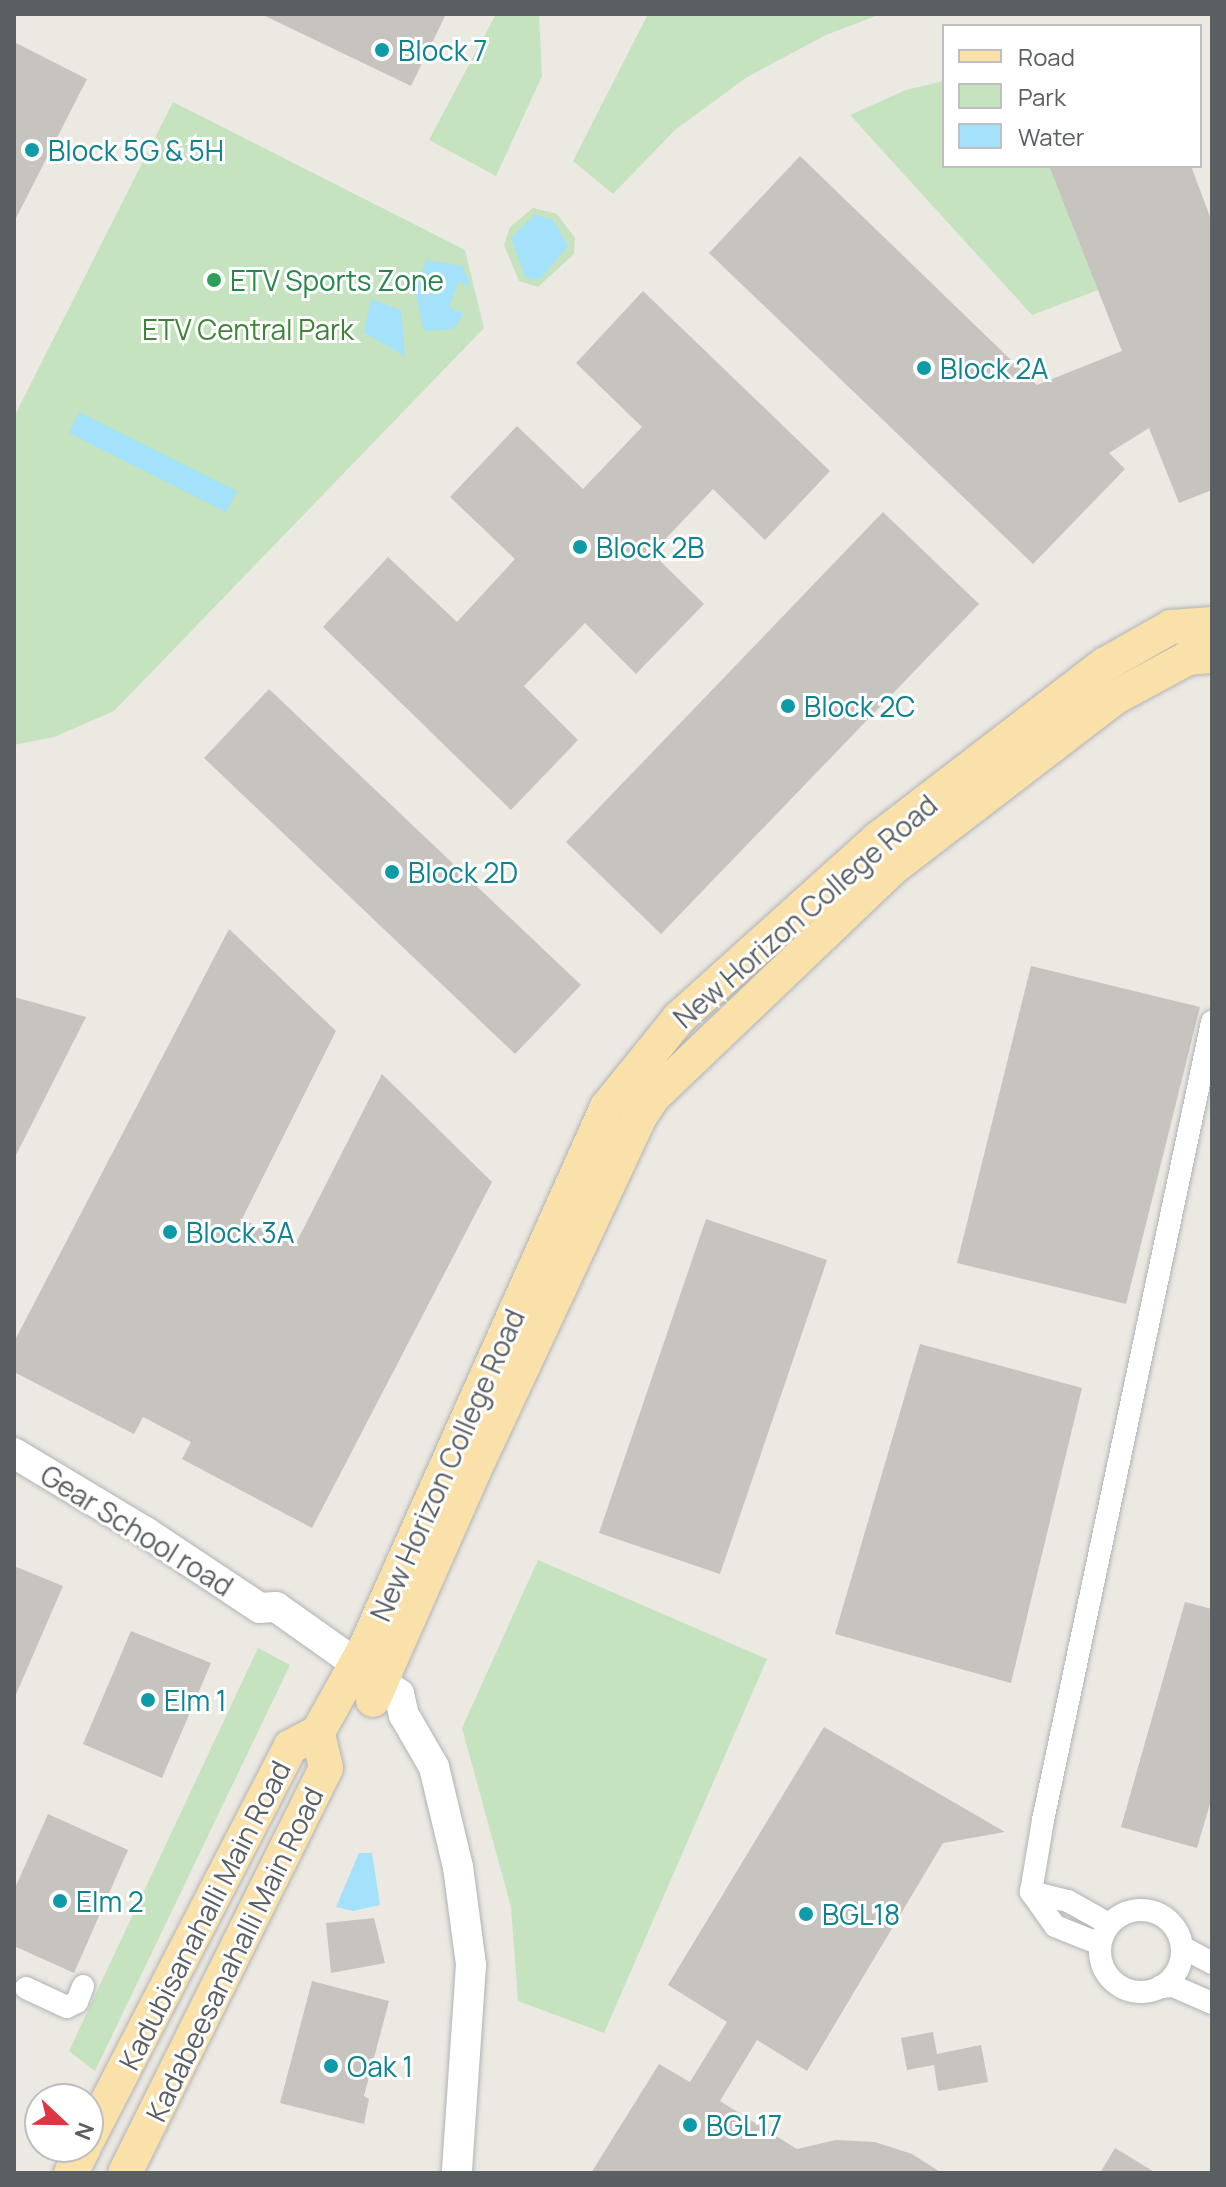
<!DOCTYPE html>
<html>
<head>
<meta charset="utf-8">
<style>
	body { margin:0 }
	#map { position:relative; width:1226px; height:2187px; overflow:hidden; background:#ece8e2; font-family:Manrope,sans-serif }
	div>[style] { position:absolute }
	.green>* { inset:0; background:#c5e3bf }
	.water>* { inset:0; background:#a4e1fa }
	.building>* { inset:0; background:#c7c3be }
	.roads { filter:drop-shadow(0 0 2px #afb3b7) drop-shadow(0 0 2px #afb3b7) }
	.street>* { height:22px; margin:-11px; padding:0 11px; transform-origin:11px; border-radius:11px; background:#fff }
	.street>.ring { margin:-11px; padding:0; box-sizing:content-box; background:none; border:22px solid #fff; border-radius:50% }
	.secondary>* { height:30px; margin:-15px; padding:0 15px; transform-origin:15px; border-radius:15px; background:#fff }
	.primary>* { height:34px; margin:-17px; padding:0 17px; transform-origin:17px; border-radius:17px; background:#fae0a9 }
	.dots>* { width:22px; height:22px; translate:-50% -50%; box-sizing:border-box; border:4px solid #fff; border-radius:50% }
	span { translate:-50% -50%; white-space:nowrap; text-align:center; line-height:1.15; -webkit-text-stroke:6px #fff; paint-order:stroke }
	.culture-label { font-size:28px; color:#0d838f }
	.left { translate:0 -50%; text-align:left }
	.leisure-label { font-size:28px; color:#27864d }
	.park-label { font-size:28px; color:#418239 }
	.street-label { font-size:28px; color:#5a5f62 }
	.frame { position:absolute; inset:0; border:16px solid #5a5f62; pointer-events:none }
	.legend { position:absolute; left:942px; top:24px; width:260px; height:144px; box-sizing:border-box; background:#fff; border:2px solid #bdbfc0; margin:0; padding:10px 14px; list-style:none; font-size:24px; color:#5a5f62 }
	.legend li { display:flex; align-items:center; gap:16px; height:40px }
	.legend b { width:40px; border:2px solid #bdbfc0 }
	.north { position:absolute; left:24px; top:2083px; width:80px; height:80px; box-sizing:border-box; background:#fff; border:2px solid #bdbfc0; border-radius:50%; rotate:112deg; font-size:22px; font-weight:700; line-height:32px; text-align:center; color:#5a5f62 }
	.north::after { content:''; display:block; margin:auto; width:28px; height:36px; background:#de3642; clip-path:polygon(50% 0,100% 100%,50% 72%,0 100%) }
</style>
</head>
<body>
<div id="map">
	<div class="green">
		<i style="clip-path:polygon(496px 14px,539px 14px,542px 76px,496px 176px,429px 140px)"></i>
		<i style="clip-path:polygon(648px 14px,881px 14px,826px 35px,747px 77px,675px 130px,613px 194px,573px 161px)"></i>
		<i style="clip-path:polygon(944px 81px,944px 166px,1049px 166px,1098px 290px,1032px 315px,850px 115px,906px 90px)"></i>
		<i style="clip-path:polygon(173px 102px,465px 250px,484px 328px,114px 711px,54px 737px,14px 745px,14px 417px)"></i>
		<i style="clip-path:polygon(533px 208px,557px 214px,575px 238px,574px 254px,538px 287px,519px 281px,504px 245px,510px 227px)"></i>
		<i style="clip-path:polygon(538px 1560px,767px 1659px,604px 2033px,518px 2001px,511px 1907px,462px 1728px)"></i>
		<i style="clip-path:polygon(258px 1648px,290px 1665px,95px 2071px,69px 2051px)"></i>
	</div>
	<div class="water">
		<i style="clip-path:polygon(535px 215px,553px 220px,568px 246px,541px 278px,531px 280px,525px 276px,511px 238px)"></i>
		<i style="clip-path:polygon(426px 260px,463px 266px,470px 286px,458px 282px,449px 307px,464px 314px,453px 329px,424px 331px,415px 291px)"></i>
		<i style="clip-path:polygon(371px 299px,401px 310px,405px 356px,364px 333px)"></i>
		<i style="clip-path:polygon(79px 412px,237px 491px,226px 512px,69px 433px)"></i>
		<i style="clip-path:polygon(359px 1853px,372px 1853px,380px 1905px,353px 1911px,336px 1907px)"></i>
	</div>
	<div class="building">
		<i style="clip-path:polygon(261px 14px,446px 14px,411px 86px)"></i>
		<i style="clip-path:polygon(14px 42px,87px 79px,14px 222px)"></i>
		<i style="clip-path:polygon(800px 156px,1037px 385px,1122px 351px,1049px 166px,1191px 166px,1212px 222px,1212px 490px,1179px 503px,1149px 428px,1109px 453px,1125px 469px,1033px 564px,709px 253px)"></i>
		<i style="clip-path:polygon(643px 291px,830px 471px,765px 540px,713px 489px,652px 553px,704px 604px,636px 674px,585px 623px,524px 686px,578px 740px,511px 810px,323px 627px,388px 557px,457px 622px,515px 559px,450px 497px,517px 426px,583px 489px,642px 427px,576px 363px)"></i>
		<i style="clip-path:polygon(883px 512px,979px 604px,661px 934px,566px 842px)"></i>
		<i style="clip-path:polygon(269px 689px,581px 985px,515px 1054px,204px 758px)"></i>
		<i style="clip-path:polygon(229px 929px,336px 1031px,242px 1219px,295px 1245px,382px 1074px,492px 1182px,312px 1528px,182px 1459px,191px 1442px,143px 1417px,134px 1434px,14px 1372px,14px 1342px)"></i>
		<i style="clip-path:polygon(1031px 966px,1200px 1007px,1126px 1304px,957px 1263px)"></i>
		<i style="clip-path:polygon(14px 997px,86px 1017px,14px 1159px)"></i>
		<i style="clip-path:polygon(706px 1219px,827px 1260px,720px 1574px,599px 1533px)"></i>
		<i style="clip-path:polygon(920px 1344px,1082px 1388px,1011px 1683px,835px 1634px)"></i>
		<i style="clip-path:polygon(14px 1566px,63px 1586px,14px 1699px)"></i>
		<i style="clip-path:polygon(1185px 1602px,1212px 1609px,1212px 1797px,1197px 1848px,1121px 1827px)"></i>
		<i style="clip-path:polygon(131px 1631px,211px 1663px,162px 1778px,83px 1744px)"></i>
		<i style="clip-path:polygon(824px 1727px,1005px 1832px,943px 1843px,807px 2071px,757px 2040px,720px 2101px,797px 2149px,836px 2140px,875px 2142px,912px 2154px,942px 2173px,591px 2173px,659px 2064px,690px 2082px,727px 2022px,668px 1985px)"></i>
		<i style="clip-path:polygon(48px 1814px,128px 1850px,74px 1973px,14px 1946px,14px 1890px)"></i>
		<i style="clip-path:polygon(374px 1918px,385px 1963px,331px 1973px,326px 1923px)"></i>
		<i style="clip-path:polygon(312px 1981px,389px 2001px,364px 2096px,369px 2099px,364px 2124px,280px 2103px)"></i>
		<i style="clip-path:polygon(933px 2032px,937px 2054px,981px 2045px,988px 2082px,938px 2091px,934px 2065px,907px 2070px,901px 2038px)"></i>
		<i style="clip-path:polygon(1115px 2148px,1156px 2173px,1100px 2173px)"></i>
	</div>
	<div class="roads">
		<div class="street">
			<i style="left:1031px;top:1892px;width:38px;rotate:14deg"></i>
			<i style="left:1068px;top:1901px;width:47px;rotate:29.3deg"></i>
			<i class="ring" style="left:1100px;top:1910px;width:60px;height:60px"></i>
			<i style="left:1100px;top:1944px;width:48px;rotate:-158.2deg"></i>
			<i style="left:1055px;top:1926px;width:42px;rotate:-125.2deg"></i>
			<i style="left:1031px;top:1892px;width:73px;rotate:-80.5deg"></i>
			<i style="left:1043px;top:1820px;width:816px;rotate:-78.04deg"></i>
			<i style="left:1182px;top:1947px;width:34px;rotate:28deg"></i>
			<i style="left:1160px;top:1987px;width:13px;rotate:-4deg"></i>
			<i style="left:1173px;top:1986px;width:43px;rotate:23.6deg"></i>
			<i style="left:26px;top:1988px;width:45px;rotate:24.9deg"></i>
			<i style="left:67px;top:2007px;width:11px;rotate:-27deg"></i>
			<i style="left:77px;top:2002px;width:17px;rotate:-69deg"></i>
		</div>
		<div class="secondary">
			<i style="left:14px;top:1453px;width:152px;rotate:31deg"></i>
			<i style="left:144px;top:1531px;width:139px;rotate:33.6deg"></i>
			<i style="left:260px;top:1608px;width:16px;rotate:-4deg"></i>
			<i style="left:276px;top:1607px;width:151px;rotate:35.3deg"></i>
			<i style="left:399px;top:1694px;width:22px;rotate:77deg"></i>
			<i style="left:404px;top:1715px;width:60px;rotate:60deg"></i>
			<i style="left:434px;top:1767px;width:103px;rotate:76.5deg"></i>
			<i style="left:458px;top:1867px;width:99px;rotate:82.4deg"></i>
			<i style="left:471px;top:1965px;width:208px;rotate:93.9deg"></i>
		</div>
		<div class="primary">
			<i style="left:373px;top:1700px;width:248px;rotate:-66.2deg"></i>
			<i style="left:473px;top:1473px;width:392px;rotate:-64.9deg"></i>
			<i style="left:639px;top:1118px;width:27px;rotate:-56deg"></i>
			<i style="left:654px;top:1096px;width:332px;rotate:-43.7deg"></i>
			<i style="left:894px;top:867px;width:277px;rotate:-37.5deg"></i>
			<i style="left:1114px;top:698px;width:84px;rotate:-28.4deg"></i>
			<i style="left:1188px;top:658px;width:24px;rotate:-5deg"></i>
			<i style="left:88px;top:2139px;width:441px;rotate:-62.7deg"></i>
			<i style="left:290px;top:1747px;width:32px;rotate:-28deg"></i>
			<i style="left:318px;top:1732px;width:98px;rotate:-60.8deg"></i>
			<i style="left:366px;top:1646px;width:590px;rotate:-65.91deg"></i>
			<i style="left:607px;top:1107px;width:114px;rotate:-51deg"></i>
			<i style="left:679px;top:1018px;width:269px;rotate:-42deg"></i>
			<i style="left:879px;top:838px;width:284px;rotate:-37.6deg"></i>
			<i style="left:1104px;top:665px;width:77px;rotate:-29.6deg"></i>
			<i style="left:1171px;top:627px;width:41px;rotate:-4.2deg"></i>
			<i style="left:71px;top:2173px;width:29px;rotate:-63deg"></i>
			<i style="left:125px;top:2173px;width:452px;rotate:-63.6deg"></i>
			<i style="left:326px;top:1768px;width:37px;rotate:-103deg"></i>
		</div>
	</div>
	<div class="dots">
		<i style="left:382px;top:50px;background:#0f9aa8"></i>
		<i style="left:32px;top:150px;background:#0f9aa8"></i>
		<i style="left:214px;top:280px;background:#2e9e5b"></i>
		<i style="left:924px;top:368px;background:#0f9aa8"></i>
		<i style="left:580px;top:547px;background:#0f9aa8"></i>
		<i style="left:788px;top:706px;background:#0f9aa8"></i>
		<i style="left:392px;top:872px;background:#0f9aa8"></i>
		<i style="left:170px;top:1232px;background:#0f9aa8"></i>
		<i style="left:148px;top:1700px;background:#0f9aa8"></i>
		<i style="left:60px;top:1901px;background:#0f9aa8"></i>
		<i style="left:806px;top:1914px;background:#0f9aa8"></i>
		<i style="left:331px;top:2066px;background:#0f9aa8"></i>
		<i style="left:690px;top:2125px;background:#0f9aa8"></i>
	</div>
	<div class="culture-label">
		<span class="left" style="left:398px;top:50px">Block 7</span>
		<span class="left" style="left:48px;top:150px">Block 5G &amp; 5H</span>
		<span class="left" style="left:940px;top:368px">Block 2A</span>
		<span class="left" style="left:596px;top:547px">Block 2B</span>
		<span class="left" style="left:804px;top:706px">Block 2C</span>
		<span class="left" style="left:408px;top:872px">Block 2D</span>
		<span class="left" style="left:186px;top:1232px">Block 3A</span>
		<span class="left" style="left:164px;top:1700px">Elm 1</span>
		<span class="left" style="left:76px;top:1901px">Elm 2</span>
		<span class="left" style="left:822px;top:1914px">BGL18</span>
		<span class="left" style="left:347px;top:2066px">Oak 1</span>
		<span class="left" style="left:706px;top:2125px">BGL17</span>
	</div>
	<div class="leisure-label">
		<span class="left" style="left:230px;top:280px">ETV Sports Zone</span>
	</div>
	<div class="park-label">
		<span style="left:248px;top:329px">ETV Central Park</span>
	</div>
	<div class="street-label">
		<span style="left:805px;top:911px;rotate:-41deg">New Horizon College Road</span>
		<span style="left:447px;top:1465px;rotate:-66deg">New Horizon College Road</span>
		<span style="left:137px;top:1530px;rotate:32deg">Gear School road</span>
		<span style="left:204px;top:1915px;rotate:-63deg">Kadubisanahalli Main Road</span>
		<span style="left:234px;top:1954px;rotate:-64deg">Kadabeesanahalli Main Road</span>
	</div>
	<div class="frame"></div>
	<ul class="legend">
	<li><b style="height:10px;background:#fae0a9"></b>Road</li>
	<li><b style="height:22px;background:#c5e3bf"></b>Park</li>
	<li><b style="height:22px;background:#a4e1fa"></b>Water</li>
	</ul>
	<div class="north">N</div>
</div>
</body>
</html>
